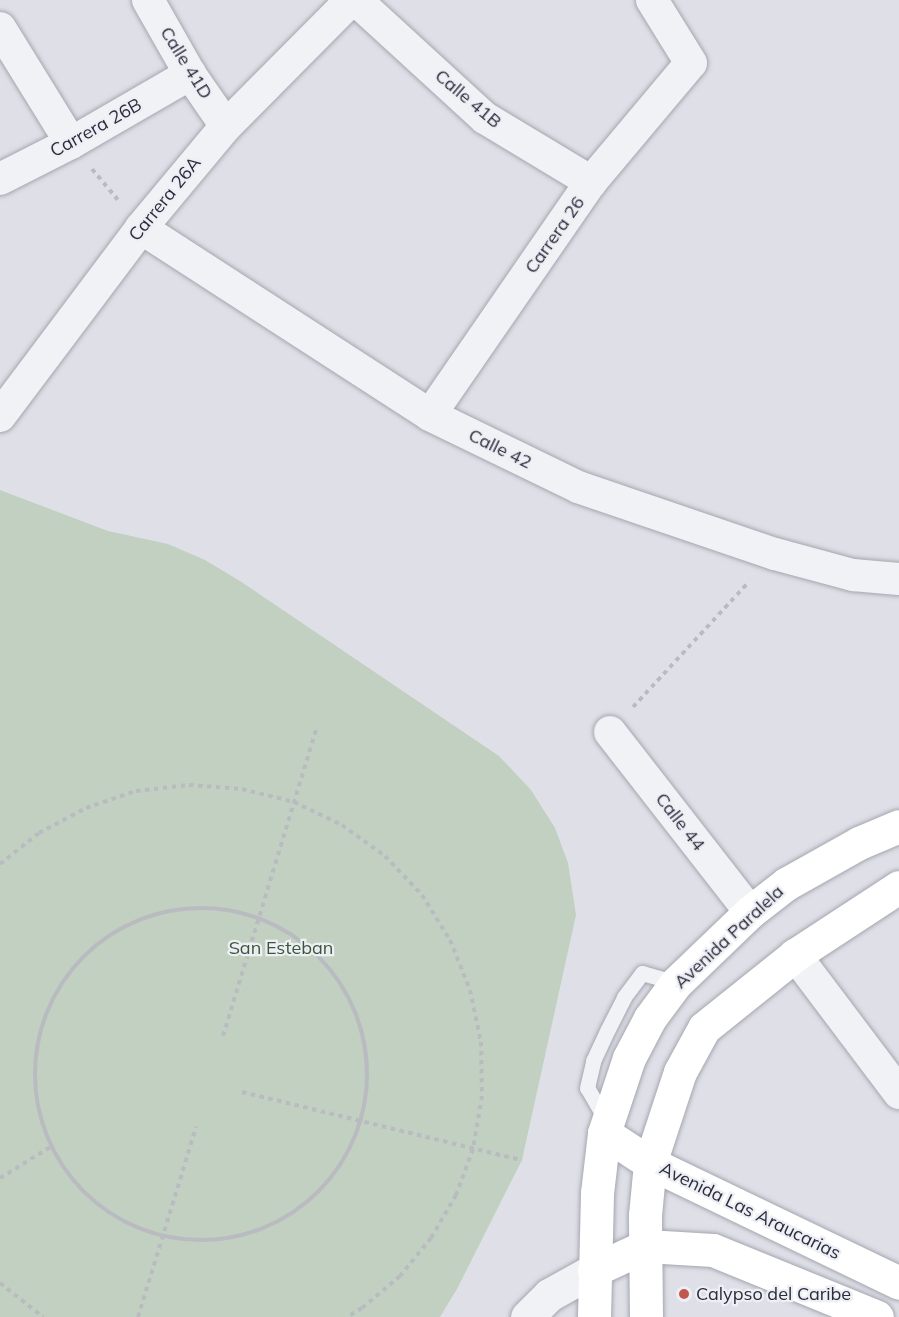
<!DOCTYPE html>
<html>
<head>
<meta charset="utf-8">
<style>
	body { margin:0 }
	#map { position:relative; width:899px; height:1317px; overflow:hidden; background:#dfe0e7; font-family:Mulish,sans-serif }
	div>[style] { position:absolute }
	.green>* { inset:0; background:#c1d0c1 }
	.path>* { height:4px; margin-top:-2px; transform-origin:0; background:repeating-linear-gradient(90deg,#b9bbc1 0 4.5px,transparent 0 9px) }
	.path>.ring { margin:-2px; padding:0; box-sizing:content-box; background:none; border:4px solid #b9bbc1; border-radius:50% }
	.roads { filter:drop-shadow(0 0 2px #a5a6b0) drop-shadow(0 0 2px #a5a6b0) }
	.service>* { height:15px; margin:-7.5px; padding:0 7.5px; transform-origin:7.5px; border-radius:7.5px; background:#f1f2f5 }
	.minor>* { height:32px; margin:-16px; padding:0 16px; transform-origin:16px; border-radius:16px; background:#f1f2f5 }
	.tertiary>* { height:33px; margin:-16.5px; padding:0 16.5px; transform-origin:16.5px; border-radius:16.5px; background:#f1f2f5 }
	.secondary>* { height:33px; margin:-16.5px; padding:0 16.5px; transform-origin:16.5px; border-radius:16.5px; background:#fff }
	.primary>* { height:33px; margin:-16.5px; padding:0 16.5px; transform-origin:16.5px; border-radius:16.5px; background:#fff }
	.dots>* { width:16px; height:16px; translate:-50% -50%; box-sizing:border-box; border:3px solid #eeeff4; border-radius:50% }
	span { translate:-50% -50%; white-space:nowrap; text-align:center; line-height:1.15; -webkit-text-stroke:4.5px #eeeff4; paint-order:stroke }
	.street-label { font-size:18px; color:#292c3c }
	.park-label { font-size:18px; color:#385639 }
	.poi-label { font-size:18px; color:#292c3c }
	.left { translate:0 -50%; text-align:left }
</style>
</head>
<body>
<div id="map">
	<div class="green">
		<i style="clip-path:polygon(0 490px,108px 531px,168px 544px,205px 560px,240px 581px,499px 756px,531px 790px,555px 828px,568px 863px,576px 915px,522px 1160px,457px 1289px,440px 1317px,0 1317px)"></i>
	</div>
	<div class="path">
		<i style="left:92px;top:169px;width:40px;rotate:50deg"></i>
		<i style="left:633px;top:707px;width:169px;rotate:-47.2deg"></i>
		<i style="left:0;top:864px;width:50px;rotate:-38.5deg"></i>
		<i style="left:39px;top:833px;width:53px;rotate:-28deg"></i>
		<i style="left:86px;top:808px;width:53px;rotate:-18.8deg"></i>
		<i style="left:136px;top:791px;width:53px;rotate:-6.5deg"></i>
		<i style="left:189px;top:785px;width:53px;rotate:4.3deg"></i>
		<i style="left:242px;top:789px;width:54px;rotate:14deg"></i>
		<i style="left:294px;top:802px;width:53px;rotate:25.6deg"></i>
		<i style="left:342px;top:825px;width:53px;rotate:35.8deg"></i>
		<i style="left:385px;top:856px;width:54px;rotate:46.5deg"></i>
		<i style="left:422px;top:895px;width:53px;rotate:58.1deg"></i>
		<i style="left:450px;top:940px;width:54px;rotate:68.2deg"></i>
		<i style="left:470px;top:990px;width:53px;rotate:78.1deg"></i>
		<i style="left:481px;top:1042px;width:54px;rotate:88.9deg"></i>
		<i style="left:482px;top:1096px;width:54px;rotate:99.6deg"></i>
		<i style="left:473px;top:1149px;width:49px;rotate:110.3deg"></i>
		<i style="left:456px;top:1195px;width:50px;rotate:120.2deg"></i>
		<i style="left:431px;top:1238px;width:49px;rotate:129.2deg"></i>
		<i style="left:400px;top:1276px;width:50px;rotate:139.9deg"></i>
		<i style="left:362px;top:1308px;width:17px;rotate:149deg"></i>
		<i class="ring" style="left:35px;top:908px;width:328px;height:328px"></i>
		<i style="left:223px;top:1036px;width:324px;rotate:-73.1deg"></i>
		<i style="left:242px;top:1092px;width:288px;rotate:13.7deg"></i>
		<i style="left:0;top:1178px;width:61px;rotate:-31.6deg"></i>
		<i style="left:0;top:1283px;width:55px;rotate:38.3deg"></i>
		<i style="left:138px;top:1317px;width:199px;rotate:-73deg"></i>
	</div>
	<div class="roads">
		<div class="service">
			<i style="left:607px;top:1122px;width:39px;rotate:-120deg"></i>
			<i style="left:587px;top:1088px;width:28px;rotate:-77deg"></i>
			<i style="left:593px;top:1061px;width:35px;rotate:-65deg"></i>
			<i style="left:608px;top:1029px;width:36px;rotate:-63deg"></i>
			<i style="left:624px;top:997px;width:30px;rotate:-53deg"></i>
			<i style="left:642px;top:973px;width:35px;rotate:16deg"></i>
		</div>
		<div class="minor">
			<i style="left:148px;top:0;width:85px;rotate:60.4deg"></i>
			<i style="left:190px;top:74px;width:63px;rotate:55.3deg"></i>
			<i style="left:356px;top:0;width:175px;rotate:42.5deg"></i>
			<i style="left:485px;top:118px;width:124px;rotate:31.1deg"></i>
			<i style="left:0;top:28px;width:135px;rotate:58.3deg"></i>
			<i style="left:0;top:179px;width:80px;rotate:-26.9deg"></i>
			<i style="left:71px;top:143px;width:138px;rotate:-30.1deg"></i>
			<i style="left:141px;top:228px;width:344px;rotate:32.9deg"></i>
			<i style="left:430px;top:415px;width:165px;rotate:25.9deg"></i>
			<i style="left:578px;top:487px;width:208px;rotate:18.8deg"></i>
			<i style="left:775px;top:554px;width:81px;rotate:15.1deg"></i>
			<i style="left:853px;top:575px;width:46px;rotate:5deg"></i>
			<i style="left:430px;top:415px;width:283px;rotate:-55.4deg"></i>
			<i style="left:591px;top:182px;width:155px;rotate:-50deg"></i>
			<i style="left:691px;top:63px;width:74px;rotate:-121.8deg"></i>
			<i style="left:0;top:416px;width:235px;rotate:-53.1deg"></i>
			<i style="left:141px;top:228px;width:133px;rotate:-50.2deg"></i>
			<i style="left:226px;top:126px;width:177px;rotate:-45.2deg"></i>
			<i style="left:610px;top:732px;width:228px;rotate:52.1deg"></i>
			<i style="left:795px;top:955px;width:173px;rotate:53deg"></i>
		</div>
		<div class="tertiary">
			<i style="left:527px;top:1317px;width:31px;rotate:-45deg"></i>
			<i style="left:549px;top:1295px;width:51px;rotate:-29.1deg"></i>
		</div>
		<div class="secondary">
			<i style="left:604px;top:1133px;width:55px;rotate:33.1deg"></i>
			<i style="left:650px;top:1163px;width:276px;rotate:25.7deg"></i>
			<i style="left:594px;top:1270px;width:57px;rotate:-24.8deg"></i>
			<i style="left:646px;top:1246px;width:67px;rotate:3.4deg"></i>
			<i style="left:713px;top:1250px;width:177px;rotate:22.2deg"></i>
		</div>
		<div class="primary">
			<i style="left:594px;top:1317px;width:124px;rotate:-88.6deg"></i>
			<i style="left:597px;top:1193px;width:60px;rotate:-83.3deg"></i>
			<i style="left:604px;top:1133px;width:79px;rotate:-71.6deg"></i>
			<i style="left:629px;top:1058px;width:45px;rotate:-62.3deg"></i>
			<i style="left:650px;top:1018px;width:44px;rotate:-53.4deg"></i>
			<i style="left:676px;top:983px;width:103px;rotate:-43.8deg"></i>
			<i style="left:750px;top:912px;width:46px;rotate:-37.9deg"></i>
			<i style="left:786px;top:884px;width:84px;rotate:-29.3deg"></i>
			<i style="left:859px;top:843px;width:43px;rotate:-23deg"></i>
			<i style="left:646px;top:1317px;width:102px;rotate:-90.6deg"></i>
			<i style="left:645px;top:1215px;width:52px;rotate:-84.5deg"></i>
			<i style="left:650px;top:1163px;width:96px;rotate:-71.8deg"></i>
			<i style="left:680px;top:1072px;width:50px;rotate:-61.4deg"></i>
			<i style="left:704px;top:1028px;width:117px;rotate:-38.7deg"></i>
			<i style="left:795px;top:955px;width:124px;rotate:-33.2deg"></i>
		</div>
	</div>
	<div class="dots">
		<i style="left:684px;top:1294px;background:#c05850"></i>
	</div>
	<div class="street-label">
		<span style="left:186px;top:63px;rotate:58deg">Calle 41D</span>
		<span style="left:468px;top:99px;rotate:40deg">Calle 41B</span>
		<span style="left:96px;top:128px;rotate:-29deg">Carrera 26B</span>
		<span style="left:165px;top:199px;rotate:-51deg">Carrera 26A</span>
		<span style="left:555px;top:235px;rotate:-55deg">Carrera 26</span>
		<span style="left:500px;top:449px;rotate:26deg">Calle 42</span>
		<span style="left:680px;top:822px;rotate:52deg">Calle 44</span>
		<span style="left:729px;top:937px;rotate:-43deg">Avenida Paralela</span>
		<span style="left:750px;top:1211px;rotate:26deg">Avenida Las Araucarias</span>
	</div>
	<div class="park-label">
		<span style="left:281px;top:948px">San Esteban</span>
	</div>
	<div class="poi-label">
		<span class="left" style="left:696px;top:1294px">Calypso del Caribe</span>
	</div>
</div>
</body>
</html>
